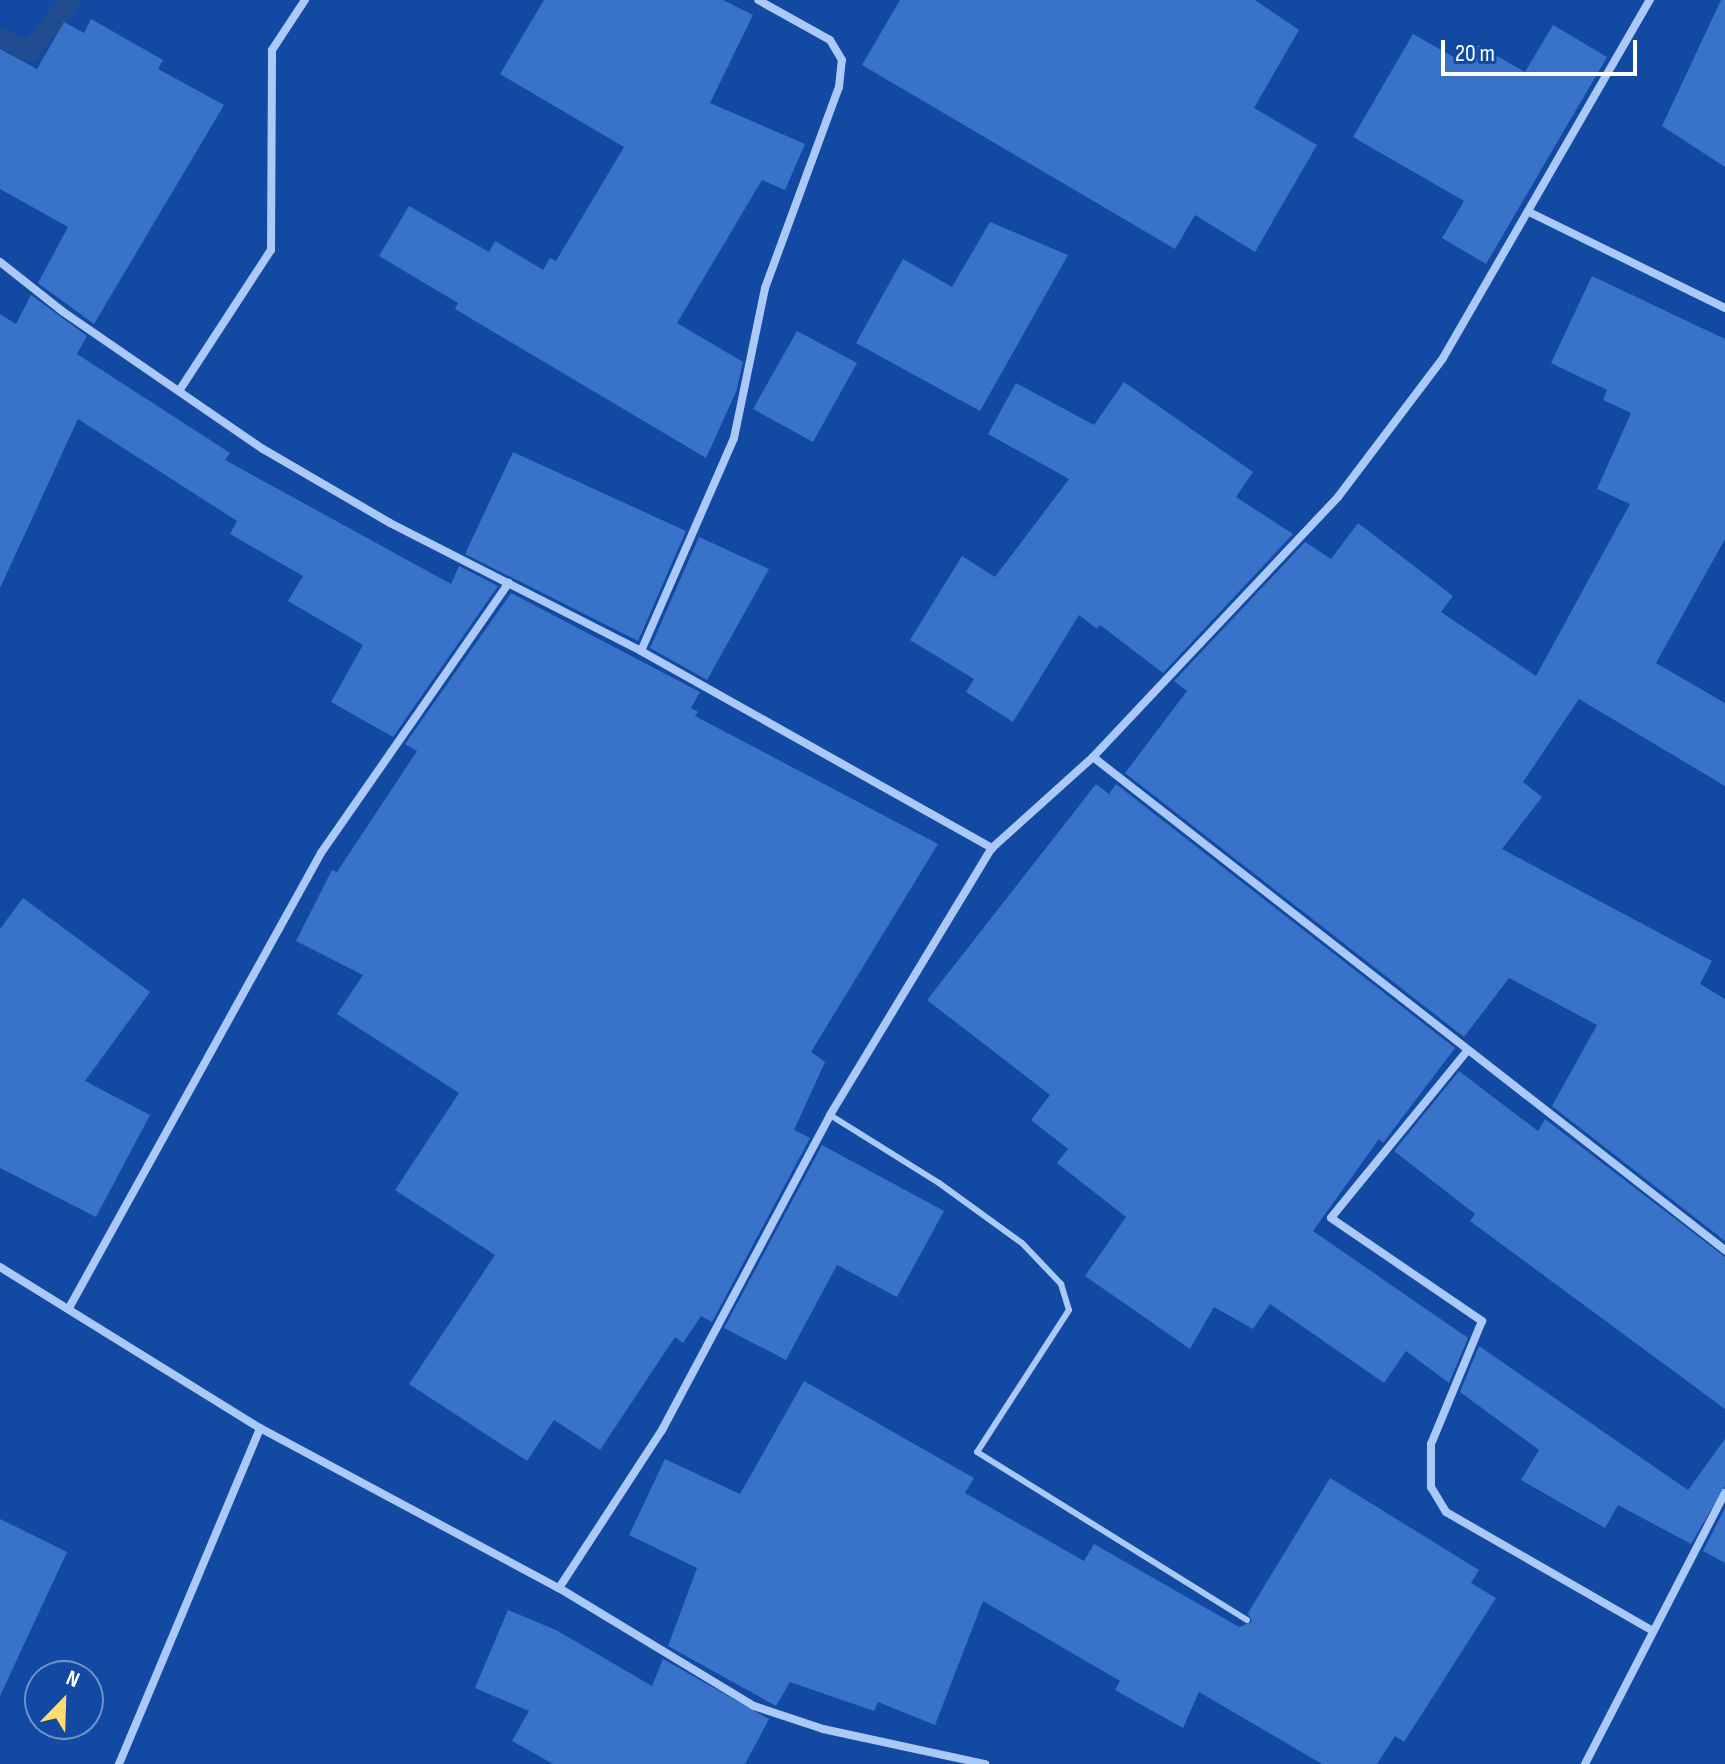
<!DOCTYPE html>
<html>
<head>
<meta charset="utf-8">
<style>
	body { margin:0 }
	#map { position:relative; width:1725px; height:1764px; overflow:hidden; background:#1149a3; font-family:"Sofia Sans Condensed",sans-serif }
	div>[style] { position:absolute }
	.stream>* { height:20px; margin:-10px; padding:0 10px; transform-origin:10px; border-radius:10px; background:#224c90 }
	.building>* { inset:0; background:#3972c9 }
	.service>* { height:6px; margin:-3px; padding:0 3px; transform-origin:3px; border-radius:3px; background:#aac9f6 }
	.minor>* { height:8px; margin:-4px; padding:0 4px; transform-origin:4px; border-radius:4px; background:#aac9f6 }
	span { translate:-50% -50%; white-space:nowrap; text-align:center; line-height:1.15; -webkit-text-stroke:6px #1149a3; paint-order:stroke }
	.north { position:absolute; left:24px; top:1660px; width:80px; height:80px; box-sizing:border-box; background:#1149a3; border:2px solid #7092c8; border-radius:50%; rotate:23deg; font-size:22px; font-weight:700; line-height:32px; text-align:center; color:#fff }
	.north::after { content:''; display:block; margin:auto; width:28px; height:36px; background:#ffdc6f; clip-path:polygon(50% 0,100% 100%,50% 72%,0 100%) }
	.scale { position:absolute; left:1441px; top:40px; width:196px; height:36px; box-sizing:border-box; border:4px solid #fff; border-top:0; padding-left:10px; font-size:24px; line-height:28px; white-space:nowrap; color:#fff; -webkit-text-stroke:6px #1149a3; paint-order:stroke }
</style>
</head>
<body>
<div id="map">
	<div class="stream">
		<i style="left:0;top:37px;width:33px;rotate:27deg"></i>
		<i style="left:29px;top:52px;width:67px;rotate:-51.1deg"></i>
	</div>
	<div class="building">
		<i style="clip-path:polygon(544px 0,723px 0,753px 15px,710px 103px,805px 144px,785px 190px,762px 180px,677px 323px,743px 362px,736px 392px,706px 458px,455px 309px,458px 303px,379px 256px,409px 206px,489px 252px,495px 241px,543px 270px,550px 258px,556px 261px,624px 147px,500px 74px)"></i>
		<i style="clip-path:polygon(900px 0,1255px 0,1299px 30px,1254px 108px,1317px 145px,1255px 252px,1195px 215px,1175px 249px,862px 65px)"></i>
		<i style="clip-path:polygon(1721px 0,1725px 0,1725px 167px,1662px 126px)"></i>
		<i style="clip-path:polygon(91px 19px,163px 60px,158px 69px,224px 105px,94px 324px,38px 283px,68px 227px,0 189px,0 49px,37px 69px,64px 22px,84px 33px)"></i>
		<i style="clip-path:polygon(1553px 25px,1607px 57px,1486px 264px,1442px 238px,1464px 201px,1353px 137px,1413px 34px,1466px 64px,1478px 45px,1525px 72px)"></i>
		<i style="clip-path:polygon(990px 222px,1068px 255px,980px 411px,856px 343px,903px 259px,952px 287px)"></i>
		<i style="clip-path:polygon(1592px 276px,1725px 339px,1725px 539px,1656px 663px,1725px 703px,1725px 786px,1579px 699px,1523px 782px,1542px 797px,1502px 849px,1712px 961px,1700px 984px,1725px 999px,1725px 1241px,1552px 1106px,1597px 1025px,1509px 978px,1464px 1037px,1125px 773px,1187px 691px,1174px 681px,1305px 542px,1331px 559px,1358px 523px,1453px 596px,1441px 612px,1536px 676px,1630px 504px,1597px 489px,1631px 413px,1603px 400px,1607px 390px,1551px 363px)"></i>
		<i style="clip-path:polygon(31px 295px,87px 336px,77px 354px,230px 453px,225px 460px,451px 584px,459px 566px,498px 586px,393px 737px,331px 702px,363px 645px,288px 601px,303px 576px,230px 534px,237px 521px,78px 419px,0 588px,0 314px,16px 324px)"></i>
		<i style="clip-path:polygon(797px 331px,857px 363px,813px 442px,753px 409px)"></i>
		<i style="clip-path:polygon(1124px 382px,1253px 472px,1236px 497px,1293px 534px,1163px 673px,1100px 625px,1097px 629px,1079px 615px,1013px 722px,966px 692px,974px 679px,910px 640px,962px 556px,995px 577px,1069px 479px,988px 434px,1016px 383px,1094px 425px)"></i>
		<i style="clip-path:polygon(513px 452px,686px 531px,638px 641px,465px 554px)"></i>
		<i style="clip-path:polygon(699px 537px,769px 569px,707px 680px,650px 648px)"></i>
		<i style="clip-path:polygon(511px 593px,700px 692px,691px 708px,698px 712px,695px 716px,938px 844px,811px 1052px,825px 1062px,794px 1130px,810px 1138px,712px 1322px,701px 1316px,683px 1343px,675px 1337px,600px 1450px,554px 1420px,527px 1461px,409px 1384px,495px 1255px,395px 1190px,459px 1093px,337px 1014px,363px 975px,296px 941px,332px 870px,337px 872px,417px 751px,405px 744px)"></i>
		<i style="clip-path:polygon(1096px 784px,1109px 794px,1116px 784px,1455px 1048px,1383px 1143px,1379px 1139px,1313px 1231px,1468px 1338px,1449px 1383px,1406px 1351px,1384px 1383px,1270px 1304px,1253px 1329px,1214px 1307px,1190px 1349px,1085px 1276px,1126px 1217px,1057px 1163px,1068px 1149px,1031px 1120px,1050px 1095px,927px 1000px)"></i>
		<i style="clip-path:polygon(23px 898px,150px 992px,85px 1081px,150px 1115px,96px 1217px,0 1168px,0 929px)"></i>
		<i style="clip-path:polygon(1459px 1071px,1538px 1131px,1545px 1119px,1725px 1257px,1725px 1409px,1470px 1221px,1475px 1214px,1394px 1151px)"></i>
		<i style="clip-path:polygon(822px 1145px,944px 1211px,897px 1297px,837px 1265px,786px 1360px,724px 1328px)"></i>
		<i style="clip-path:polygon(1479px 1346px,1688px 1490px,1725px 1439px,1725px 1486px,1691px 1544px,1618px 1505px,1605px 1528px,1521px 1480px,1539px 1450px,1460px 1392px)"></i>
		<i style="clip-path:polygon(804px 1381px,974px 1478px,965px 1493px,1084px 1561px,1094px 1544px,1239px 1627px,1252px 1622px,1248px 1613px,1330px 1478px,1479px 1570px,1471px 1583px,1496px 1598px,1404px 1742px,1395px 1736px,1377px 1764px,1322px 1764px,1199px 1692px,1183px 1728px,1115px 1690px,1120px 1681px,983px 1601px,935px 1725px,878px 1702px,874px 1711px,790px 1682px,776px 1706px,668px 1646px,697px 1568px,629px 1535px,665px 1459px,740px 1494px)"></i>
		<i style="clip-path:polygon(1725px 1508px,1725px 1563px,1703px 1551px)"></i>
		<i style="clip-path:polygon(0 1519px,67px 1552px,0 1696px)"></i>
		<i style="clip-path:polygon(508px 1610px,556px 1630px,652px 1686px,663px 1659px,769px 1719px,745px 1764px,553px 1764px,512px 1741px,529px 1711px,475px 1688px)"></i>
	</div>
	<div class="service">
		<i style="left:830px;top:1115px;width:128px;rotate:32deg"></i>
		<i style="left:939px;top:1183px;width:102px;rotate:35.9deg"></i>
		<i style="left:1022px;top:1243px;width:57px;rotate:46.4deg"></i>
		<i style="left:1061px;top:1284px;width:27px;rotate:73deg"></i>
		<i style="left:1069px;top:1310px;width:169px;rotate:122.9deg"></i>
		<i style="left:977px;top:1452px;width:318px;rotate:31.9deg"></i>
	</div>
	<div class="minor">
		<i style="left:1529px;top:212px;width:218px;rotate:26.1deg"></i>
		<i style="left:0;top:262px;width:79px;rotate:38.3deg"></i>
		<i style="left:62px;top:311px;width:244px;rotate:34.5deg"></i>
		<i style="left:263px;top:449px;width:147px;rotate:30.2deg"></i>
		<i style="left:390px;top:523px;width:282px;rotate:27deg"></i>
		<i style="left:641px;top:651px;width:403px;rotate:29.3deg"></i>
		<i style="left:179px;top:391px;width:168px;rotate:-56.9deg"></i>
		<i style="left:271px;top:250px;width:200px;rotate:-89.7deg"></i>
		<i style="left:272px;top:50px;width:60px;rotate:-56.6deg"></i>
		<i style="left:641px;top:651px;width:232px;rotate:-66.4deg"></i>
		<i style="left:734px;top:438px;width:153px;rotate:-78.3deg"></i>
		<i style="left:765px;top:288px;width:214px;rotate:-69.8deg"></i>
		<i style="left:839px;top:87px;width:27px;rotate:-84deg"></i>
		<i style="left:842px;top:60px;width:23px;rotate:-121deg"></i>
		<i style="left:830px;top:40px;width:82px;rotate:-150.9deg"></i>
		<i style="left:1093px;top:757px;width:802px;rotate:37.96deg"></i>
		<i style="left:1467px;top:1051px;width:215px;rotate:129.2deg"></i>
		<i style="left:1331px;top:1218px;width:183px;rotate:34.3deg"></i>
		<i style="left:1482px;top:1321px;width:133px;rotate:112.5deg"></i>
		<i style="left:1431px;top:1444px;width:43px;rotate:90deg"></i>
		<i style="left:1431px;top:1487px;width:29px;rotate:59deg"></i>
		<i style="left:1446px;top:1512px;width:237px;rotate:29.9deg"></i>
		<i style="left:0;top:1267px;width:306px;rotate:31.8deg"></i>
		<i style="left:260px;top:1428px;width:339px;rotate:28.2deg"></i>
		<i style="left:559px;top:1588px;width:228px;rotate:31.2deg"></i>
		<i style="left:754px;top:1706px;width:73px;rotate:18.4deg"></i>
		<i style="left:823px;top:1729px;width:166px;rotate:12.2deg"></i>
		<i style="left:69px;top:1308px;width:520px;rotate:-61.02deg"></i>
		<i style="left:321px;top:853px;width:329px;rotate:-55.2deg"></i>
		<i style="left:559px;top:1588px;width:189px;rotate:-56.9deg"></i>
		<i style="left:662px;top:1430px;width:357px;rotate:-61.9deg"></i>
		<i style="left:830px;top:1115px;width:312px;rotate:-58.8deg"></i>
		<i style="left:992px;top:848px;width:136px;rotate:-42deg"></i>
		<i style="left:1093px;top:757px;width:357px;rotate:-46.7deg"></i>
		<i style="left:1338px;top:497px;width:174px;rotate:-52.9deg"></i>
		<i style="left:1443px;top:358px;width:414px;rotate:-60deg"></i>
		<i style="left:119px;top:1764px;width:364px;rotate:-67.2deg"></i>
		<i style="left:1585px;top:1764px;width:305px;rotate:-62.7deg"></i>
	</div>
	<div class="north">N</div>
	<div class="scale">20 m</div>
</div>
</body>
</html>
